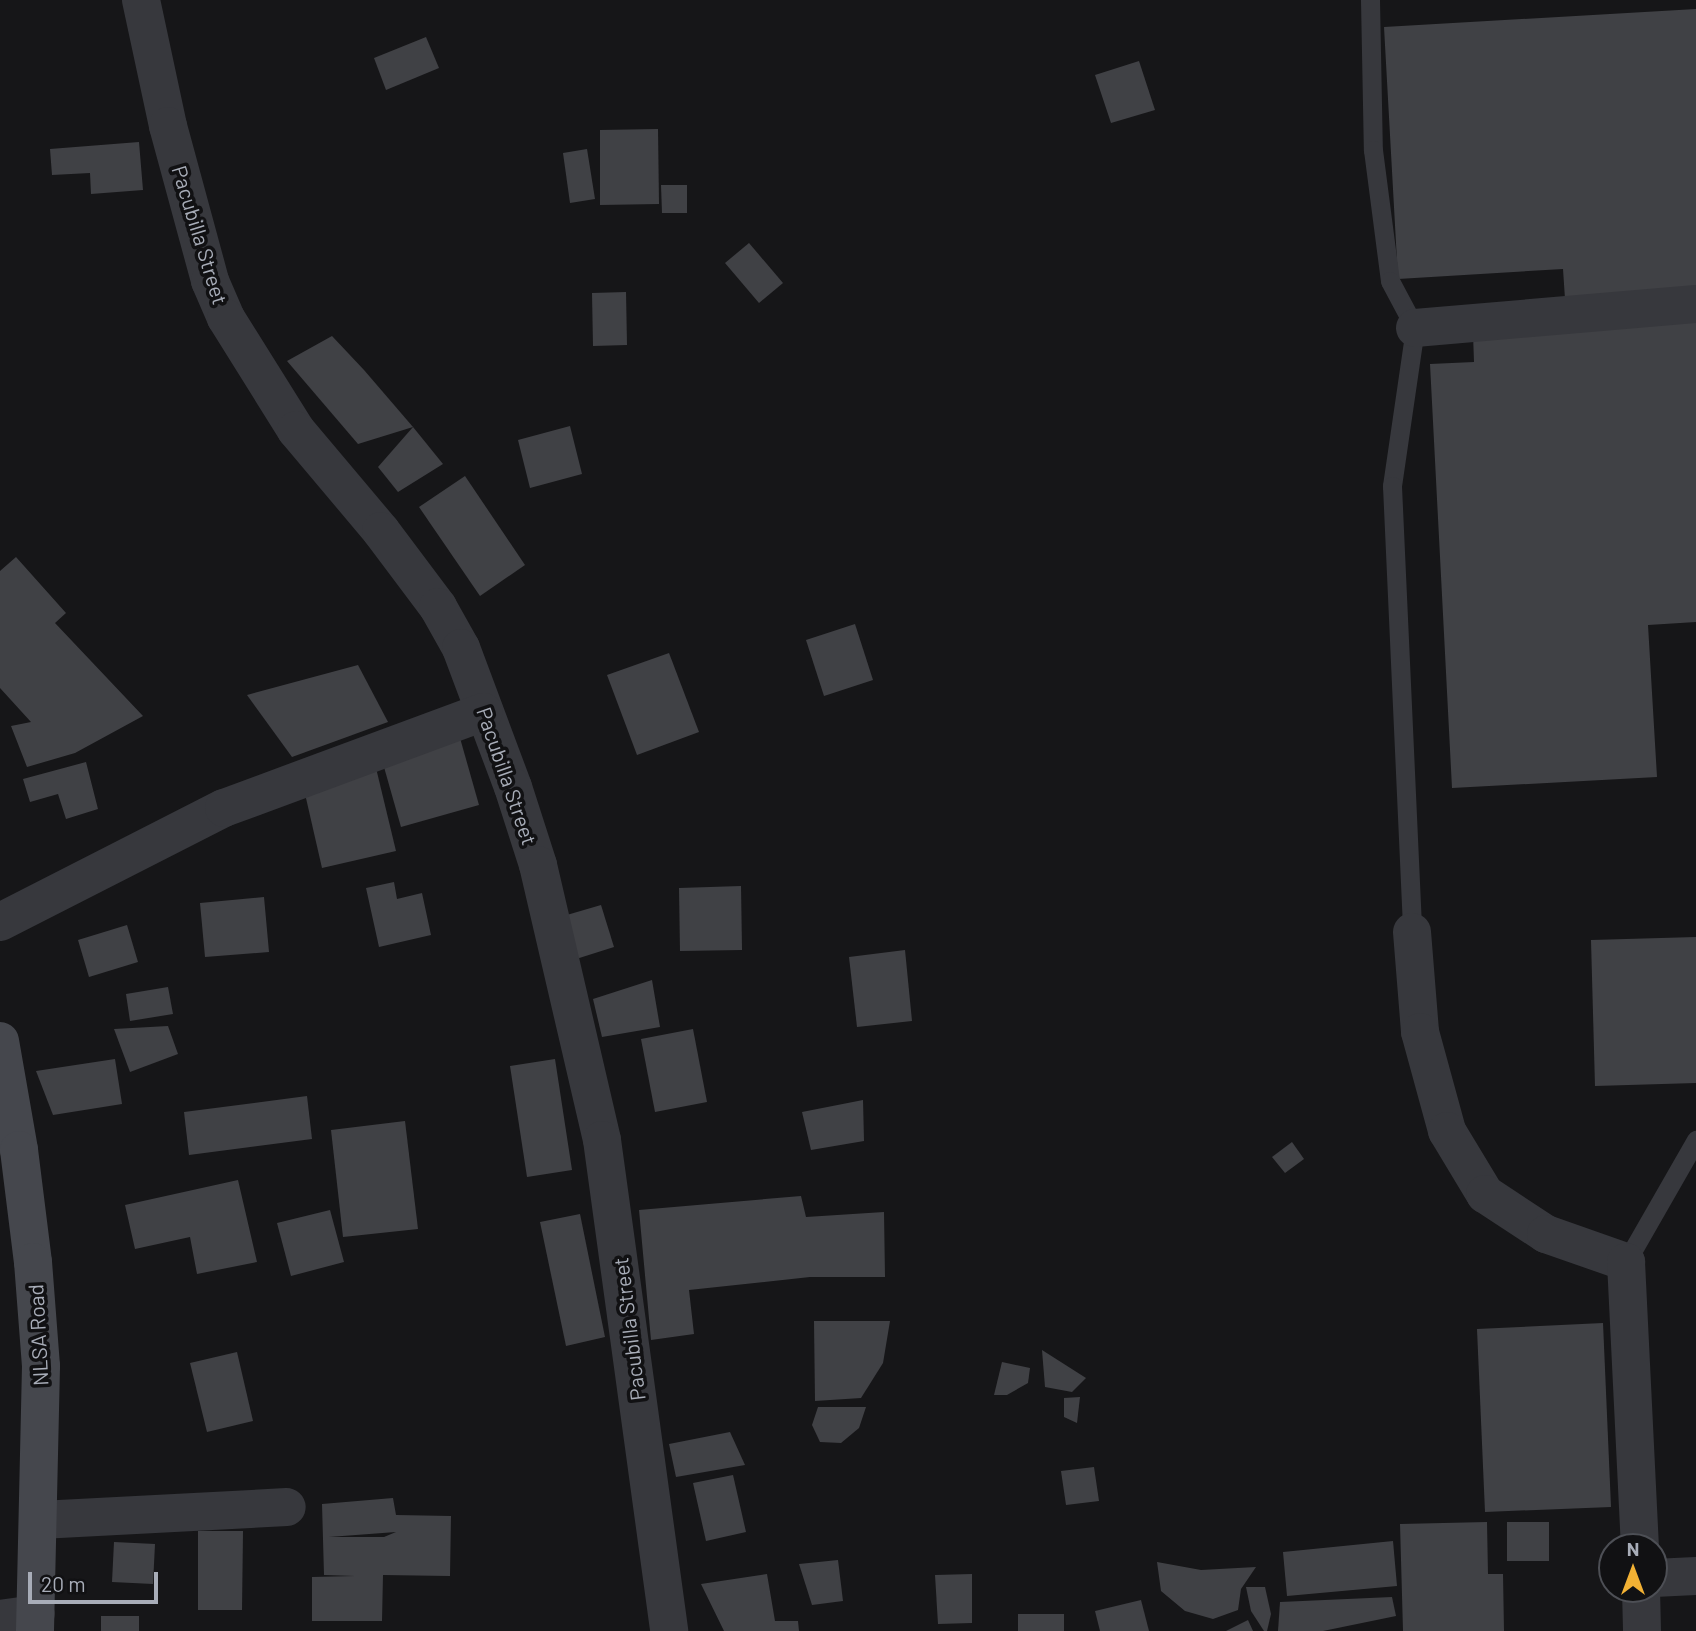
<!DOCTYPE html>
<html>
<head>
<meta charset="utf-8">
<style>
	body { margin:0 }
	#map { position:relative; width:1696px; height:1631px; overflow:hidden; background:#161618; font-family:Barlow,sans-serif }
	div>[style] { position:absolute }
	.building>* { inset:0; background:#404145 }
	.lane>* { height:19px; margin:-9.5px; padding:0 9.5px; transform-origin:9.5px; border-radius:9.5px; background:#37383d }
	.street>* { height:38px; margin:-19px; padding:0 19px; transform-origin:19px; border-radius:19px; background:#37383d }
	.secondary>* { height:38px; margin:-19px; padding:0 19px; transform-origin:19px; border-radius:19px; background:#45474d }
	span { translate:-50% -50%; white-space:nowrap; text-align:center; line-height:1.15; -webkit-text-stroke:7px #111113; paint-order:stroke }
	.street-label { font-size:21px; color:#a8adb8 }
	.north { position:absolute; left:1598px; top:1533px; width:70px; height:70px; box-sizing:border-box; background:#111113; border:2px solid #4d4f55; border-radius:50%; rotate:0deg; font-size:19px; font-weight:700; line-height:28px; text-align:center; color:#a8adb8 }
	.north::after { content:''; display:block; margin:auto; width:24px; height:32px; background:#f2b134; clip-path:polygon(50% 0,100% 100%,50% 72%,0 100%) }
	.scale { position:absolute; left:28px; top:1572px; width:130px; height:32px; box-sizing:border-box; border:4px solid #a8adb8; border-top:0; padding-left:9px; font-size:21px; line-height:24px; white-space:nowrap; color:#a8adb8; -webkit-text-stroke:5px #111113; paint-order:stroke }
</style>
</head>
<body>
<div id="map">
	<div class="building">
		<i style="clip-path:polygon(1696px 9px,1696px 292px,1565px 299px,1563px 269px,1398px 279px,1384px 27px)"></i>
		<i style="clip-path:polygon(426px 37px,439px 68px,386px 90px,374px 58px)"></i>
		<i style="clip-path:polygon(1139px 61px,1155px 110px,1111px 123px,1095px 75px)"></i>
		<i style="clip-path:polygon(658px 129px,659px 204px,600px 205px,600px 130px)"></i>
		<i style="clip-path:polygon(139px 142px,143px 190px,91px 194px,90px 173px,52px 175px,50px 149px)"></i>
		<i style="clip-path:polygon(587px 149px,595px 199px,570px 203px,563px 153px)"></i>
		<i style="clip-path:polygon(661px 185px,687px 185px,687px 213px,662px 213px)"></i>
		<i style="clip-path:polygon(749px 243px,783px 283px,759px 303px,725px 263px)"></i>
		<i style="clip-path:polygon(626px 292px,627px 345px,593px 346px,592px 293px)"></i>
		<i style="clip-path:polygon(1696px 322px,1696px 622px,1648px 625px,1657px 777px,1452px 788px,1430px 364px,1474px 362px,1473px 334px)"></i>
		<i style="clip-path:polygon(332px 336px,364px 370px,413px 427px,358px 444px,287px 361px)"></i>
		<i style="clip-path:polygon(570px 426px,582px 474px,530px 488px,518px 440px)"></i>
		<i style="clip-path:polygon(413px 427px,443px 464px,398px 492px,378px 467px)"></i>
		<i style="clip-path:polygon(465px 476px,525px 565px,480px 596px,419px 507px)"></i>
		<i style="clip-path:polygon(16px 557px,66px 613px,55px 623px,143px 716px,75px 753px,27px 767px,11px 726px,31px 722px,0 688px,0 571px)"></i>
		<i style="clip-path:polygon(855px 624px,873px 680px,824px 696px,806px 640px)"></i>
		<i style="clip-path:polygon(669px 653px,699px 732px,637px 755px,607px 675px)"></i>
		<i style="clip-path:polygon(358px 665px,388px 722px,292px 757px,247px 695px)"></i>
		<i style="clip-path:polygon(460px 738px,479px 805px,401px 827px,382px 760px)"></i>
		<i style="clip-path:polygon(86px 762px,98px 809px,66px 819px,58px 794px,30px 802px,23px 779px)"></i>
		<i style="clip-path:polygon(376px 768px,396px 851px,322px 868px,303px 785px)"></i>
		<i style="clip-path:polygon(394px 882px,397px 899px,422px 893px,431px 935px,379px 947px,366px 888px)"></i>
		<i style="clip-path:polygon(741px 886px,742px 950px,680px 951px,679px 888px)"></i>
		<i style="clip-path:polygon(264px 897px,269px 952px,205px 957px,200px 903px)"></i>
		<i style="clip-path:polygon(601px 905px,614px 947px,573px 960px,560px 917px)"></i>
		<i style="clip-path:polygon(127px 925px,138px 962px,89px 977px,78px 940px)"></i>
		<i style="clip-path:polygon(1696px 937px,1696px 1083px,1595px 1086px,1591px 940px)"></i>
		<i style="clip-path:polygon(905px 950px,912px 1021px,857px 1027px,849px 957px)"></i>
		<i style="clip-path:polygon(652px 980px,660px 1027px,602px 1037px,593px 999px)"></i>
		<i style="clip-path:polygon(168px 987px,173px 1014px,130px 1021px,126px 994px)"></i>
		<i style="clip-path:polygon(168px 1026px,178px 1054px,130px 1072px,114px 1029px)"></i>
		<i style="clip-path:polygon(693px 1029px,707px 1102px,655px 1112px,641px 1039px)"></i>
		<i style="clip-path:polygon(115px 1059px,122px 1104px,53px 1115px,36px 1071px)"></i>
		<i style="clip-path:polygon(555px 1059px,572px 1170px,527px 1177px,510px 1066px)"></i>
		<i style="clip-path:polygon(307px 1096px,312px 1139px,189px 1155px,184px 1112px)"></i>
		<i style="clip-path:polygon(863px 1100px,864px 1141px,811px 1150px,802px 1112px)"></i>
		<i style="clip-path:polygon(405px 1121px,418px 1229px,343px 1237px,331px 1130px)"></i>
		<i style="clip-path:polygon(1292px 1142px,1304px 1159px,1285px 1173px,1272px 1157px)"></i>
		<i style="clip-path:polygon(238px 1180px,257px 1262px,197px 1274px,190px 1237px,135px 1249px,125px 1205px)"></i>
		<i style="clip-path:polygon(801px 1196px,806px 1217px,884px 1212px,885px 1277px,810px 1277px,689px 1290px,694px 1334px,651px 1340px,639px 1210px)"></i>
		<i style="clip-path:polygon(330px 1210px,344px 1262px,291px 1276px,277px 1223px)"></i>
		<i style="clip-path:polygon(580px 1214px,605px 1337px,566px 1346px,540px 1222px)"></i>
		<i style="clip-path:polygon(814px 1321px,890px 1321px,883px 1363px,861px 1398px,815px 1401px)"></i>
		<i style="clip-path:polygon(1603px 1323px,1611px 1507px,1485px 1512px,1477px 1329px)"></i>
		<i style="clip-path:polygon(1042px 1350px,1086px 1378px,1072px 1392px,1045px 1387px)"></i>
		<i style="clip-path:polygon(237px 1352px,253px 1421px,207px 1432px,190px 1363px)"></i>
		<i style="clip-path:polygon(1002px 1362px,1030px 1368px,1028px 1383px,1007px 1395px,994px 1395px)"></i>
		<i style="clip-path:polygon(1080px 1397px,1077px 1423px,1064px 1417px,1064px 1398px)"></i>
		<i style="clip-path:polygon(818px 1407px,866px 1407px,859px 1428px,841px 1443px,820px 1442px,812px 1425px)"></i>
		<i style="clip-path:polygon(730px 1432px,745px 1465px,676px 1477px,669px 1444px)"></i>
		<i style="clip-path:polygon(1094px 1467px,1099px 1501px,1066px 1505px,1061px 1471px)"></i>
		<i style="clip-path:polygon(733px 1475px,746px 1532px,706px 1541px,693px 1483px)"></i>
		<i style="clip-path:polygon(evenodd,393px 1498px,396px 1515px,451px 1516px,450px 1576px,383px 1575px,382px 1621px,312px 1621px,312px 1577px,355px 1576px,324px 1575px,322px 1504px,393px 1498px,396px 1532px,384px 1537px,329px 1537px,396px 1532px)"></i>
		<i style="clip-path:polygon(1487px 1522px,1488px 1574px,1503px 1574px,1504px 1631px,1403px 1631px,1400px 1524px)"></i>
		<i style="clip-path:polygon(1507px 1522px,1549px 1522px,1549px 1561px,1507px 1561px)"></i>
		<i style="clip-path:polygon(198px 1531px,243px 1531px,242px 1610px,198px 1610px)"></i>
		<i style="clip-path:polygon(1393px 1541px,1397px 1586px,1287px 1596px,1283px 1552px)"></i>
		<i style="clip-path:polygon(114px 1542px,155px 1544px,153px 1584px,112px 1582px)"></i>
		<i style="clip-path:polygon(838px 1560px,843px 1601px,812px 1605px,799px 1564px)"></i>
		<i style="clip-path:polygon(1157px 1562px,1201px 1570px,1256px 1567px,1241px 1589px,1238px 1610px,1213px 1619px,1185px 1611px,1161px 1591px)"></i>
		<i style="clip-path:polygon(767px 1574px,775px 1621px,798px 1621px,799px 1631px,724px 1631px,701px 1584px)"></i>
		<i style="clip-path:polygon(972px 1574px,972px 1623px,938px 1624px,935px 1575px)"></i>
		<i style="clip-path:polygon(1246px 1587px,1265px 1587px,1271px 1614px,1267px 1631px,1264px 1631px,1251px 1611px)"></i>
		<i style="clip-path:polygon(1392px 1597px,1396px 1616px,1323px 1631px,1278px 1631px,1280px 1602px)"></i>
		<i style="clip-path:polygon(1141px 1600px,1149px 1631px,1100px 1631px,1095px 1611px)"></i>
		<i style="clip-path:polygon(1018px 1614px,1064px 1614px,1064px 1631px,1018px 1631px)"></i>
		<i style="clip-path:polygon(101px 1616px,139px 1616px,139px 1631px,101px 1631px)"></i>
		<i style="clip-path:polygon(1248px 1620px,1253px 1631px,1226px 1631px)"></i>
	</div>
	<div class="lane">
		<i style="left:1370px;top:0;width:150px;rotate:88.9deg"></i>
		<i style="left:1373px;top:150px;width:132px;rotate:82.6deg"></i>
		<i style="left:1390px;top:281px;width:53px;rotate:62deg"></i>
		<i style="left:1415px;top:328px;width:160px;rotate:98.3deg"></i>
		<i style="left:1392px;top:486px;width:446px;rotate:87.4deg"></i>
		<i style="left:1626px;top:1262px;width:141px;rotate:-60.2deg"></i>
	</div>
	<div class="street">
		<i style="left:141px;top:0;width:129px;rotate:77.9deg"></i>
		<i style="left:168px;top:126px;width:161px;rotate:74.8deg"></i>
		<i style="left:210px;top:281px;width:40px;rotate:66.6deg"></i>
		<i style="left:226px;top:318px;width:132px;rotate:58deg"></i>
		<i style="left:296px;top:430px;width:132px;rotate:49.9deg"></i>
		<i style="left:381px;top:531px;width:95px;rotate:53.1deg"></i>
		<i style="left:438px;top:607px;width:47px;rotate:60.7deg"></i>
		<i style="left:461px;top:648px;width:148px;rotate:69.5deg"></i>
		<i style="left:513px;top:787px;width:82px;rotate:72.2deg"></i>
		<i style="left:538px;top:865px;width:282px;rotate:76.9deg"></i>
		<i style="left:602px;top:1140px;width:496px;rotate:82.2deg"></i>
		<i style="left:1415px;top:328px;width:282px;rotate:-4.9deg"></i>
		<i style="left:0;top:922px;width:251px;rotate:-27deg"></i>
		<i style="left:224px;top:808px;width:277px;rotate:-20.3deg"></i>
		<i style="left:1412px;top:932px;width:100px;rotate:85.4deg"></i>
		<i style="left:1420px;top:1032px;width:103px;rotate:74.7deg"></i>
		<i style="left:1447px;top:1131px;width:74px;rotate:58.9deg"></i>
		<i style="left:1485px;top:1194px;width:73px;rotate:33.3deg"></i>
		<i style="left:1546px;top:1234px;width:85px;rotate:19.3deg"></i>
		<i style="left:1626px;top:1262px;width:285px;rotate:87.2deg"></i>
		<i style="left:40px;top:1520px;width:247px;rotate:-3deg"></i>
		<i style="left:1654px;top:1578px;width:42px;rotate:-2.7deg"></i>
		<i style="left:1641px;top:1589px;width:42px;rotate:88.6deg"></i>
		<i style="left:0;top:1619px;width:36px;rotate:-8deg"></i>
	</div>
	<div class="secondary">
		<i style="left:0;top:1041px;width:111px;rotate:80.1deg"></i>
		<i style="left:19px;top:1150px;width:113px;rotate:82.9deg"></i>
		<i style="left:33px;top:1262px;width:104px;rotate:85.6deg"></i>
		<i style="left:41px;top:1366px;width:265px;rotate:91.3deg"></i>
	</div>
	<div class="street-label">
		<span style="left:200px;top:235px;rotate:73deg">Pacubilla Street</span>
		<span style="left:507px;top:776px;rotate:71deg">Pacubilla Street</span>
		<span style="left:629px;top:1329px;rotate:-97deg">Pacubilla Street</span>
		<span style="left:38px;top:1335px;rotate:-93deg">NLSA Road</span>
	</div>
	<div class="north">N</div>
	<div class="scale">20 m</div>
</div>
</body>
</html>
